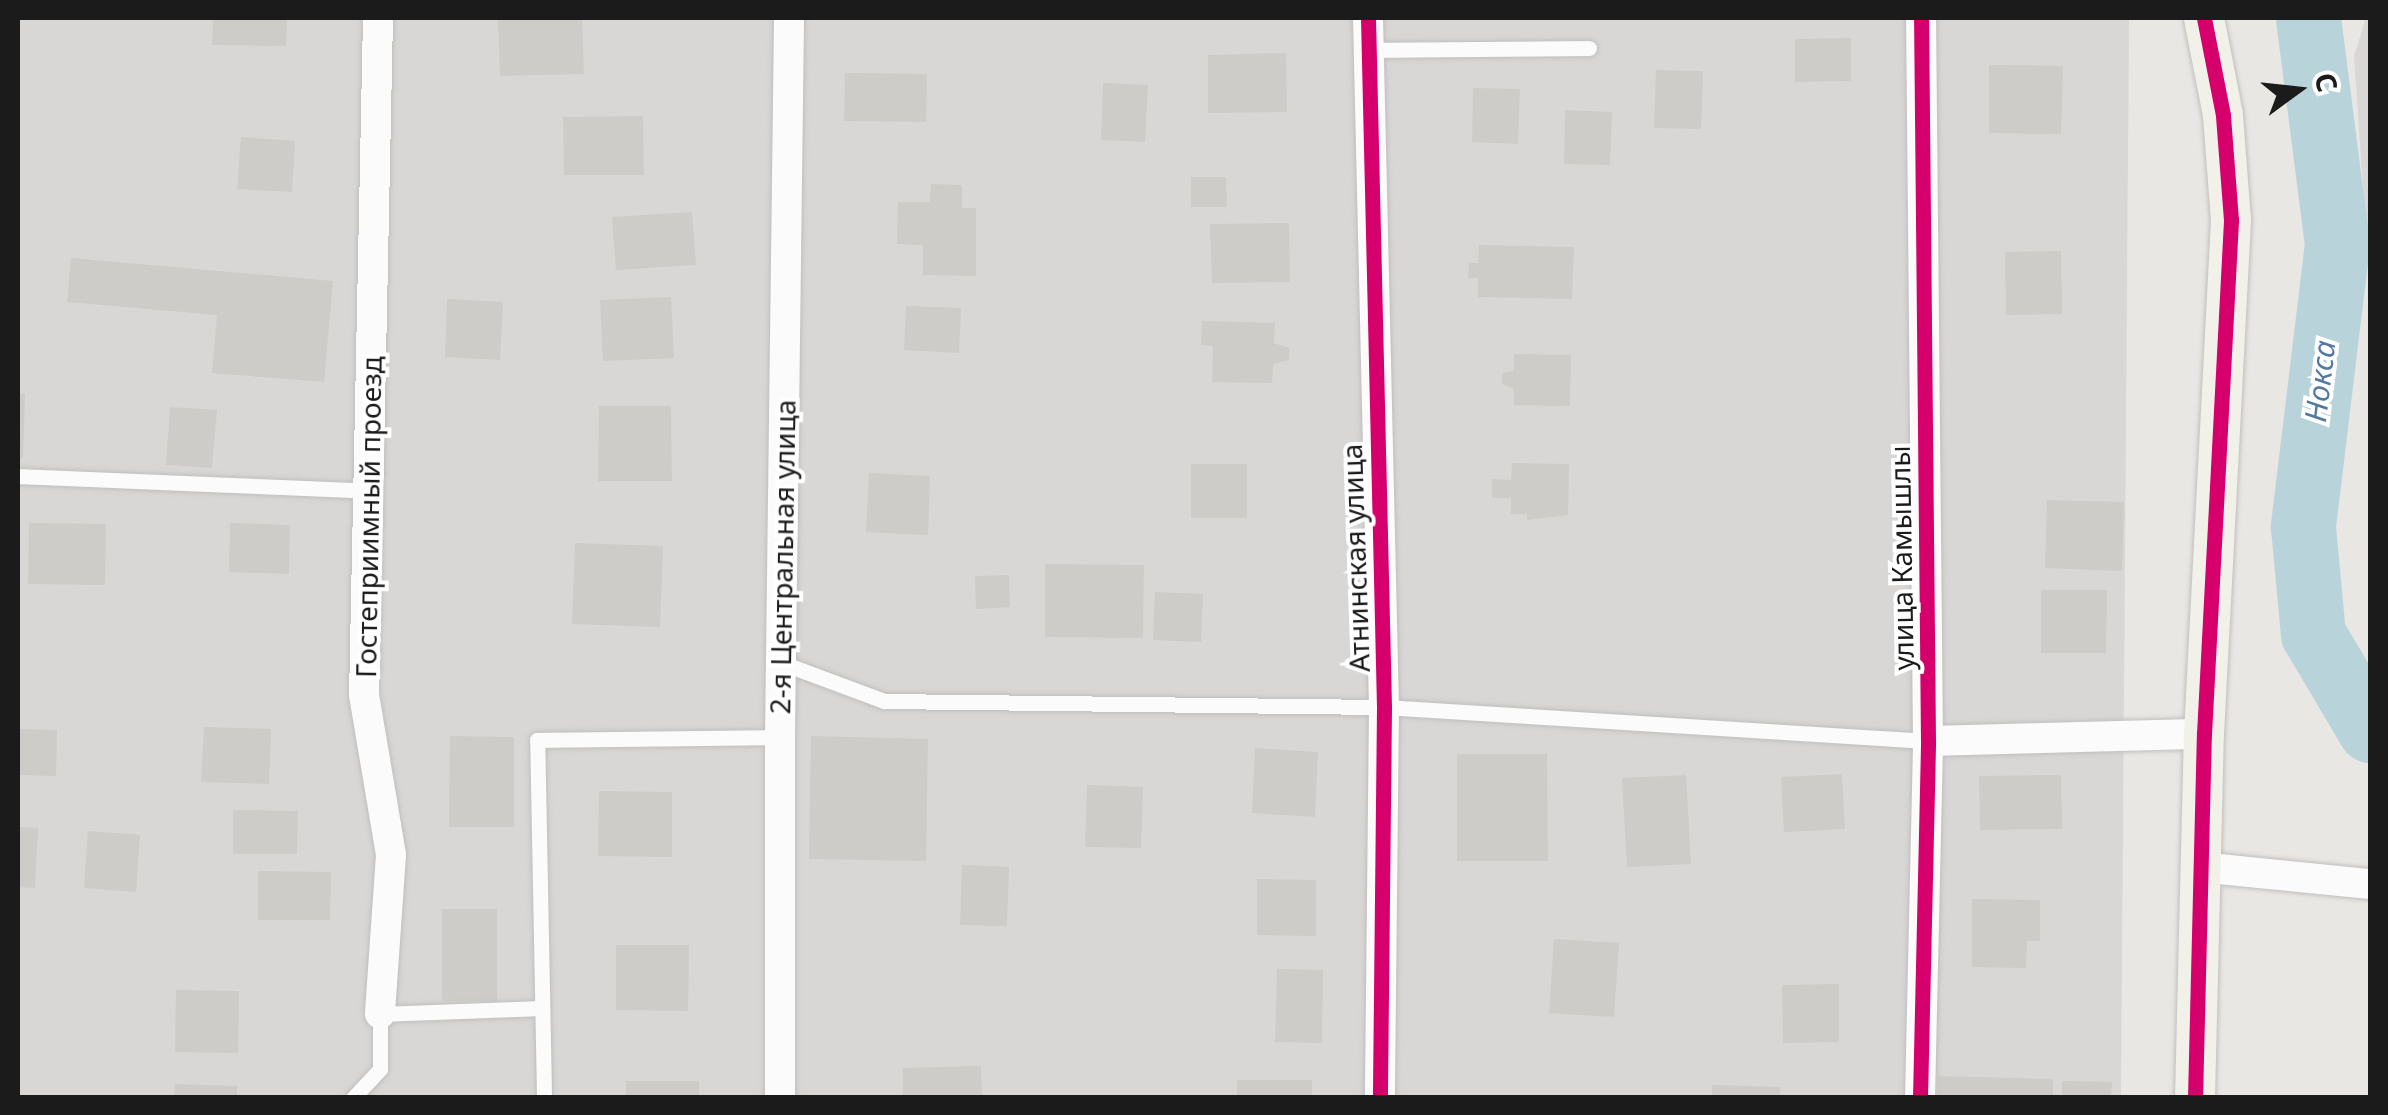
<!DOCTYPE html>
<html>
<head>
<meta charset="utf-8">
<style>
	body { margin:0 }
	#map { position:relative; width:2388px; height:1115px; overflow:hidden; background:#e9e7e4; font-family:"Noto Sans",sans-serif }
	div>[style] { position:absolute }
	.residential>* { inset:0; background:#d8d7d5 }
	.river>* { height:65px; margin:-32.5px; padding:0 32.5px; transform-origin:32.5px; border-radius:32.5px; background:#b9d3da }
	.building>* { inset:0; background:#ceccc9 }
	.roads { filter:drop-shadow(0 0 2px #c0bfbe) drop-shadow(0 0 2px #c0bfbe) }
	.lane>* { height:15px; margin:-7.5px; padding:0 7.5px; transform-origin:7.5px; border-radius:7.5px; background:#fcfbfb }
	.street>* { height:30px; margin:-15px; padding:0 15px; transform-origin:15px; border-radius:15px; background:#fcfbfb }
	.secondary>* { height:40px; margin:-20px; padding:0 20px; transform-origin:20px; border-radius:20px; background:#f1f1e9 }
	.cycleway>* { height:15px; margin:-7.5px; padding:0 7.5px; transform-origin:7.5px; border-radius:7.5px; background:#d6006c }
	span { translate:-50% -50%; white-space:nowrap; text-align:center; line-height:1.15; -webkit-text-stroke:8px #fff; paint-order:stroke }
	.street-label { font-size:28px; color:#1b1b1b }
	.water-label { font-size:30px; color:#5179a1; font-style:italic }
	.frame { position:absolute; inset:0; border:20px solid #1b1b1b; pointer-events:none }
	.north { position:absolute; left:2248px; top:40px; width:100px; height:100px; -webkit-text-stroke:8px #fff; paint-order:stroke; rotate:75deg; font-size:28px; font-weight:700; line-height:40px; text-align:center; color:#1b1b1b }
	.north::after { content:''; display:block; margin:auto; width:35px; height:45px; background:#1b1b1b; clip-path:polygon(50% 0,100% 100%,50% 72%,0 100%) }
</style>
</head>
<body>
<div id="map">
	<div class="residential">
		<i style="clip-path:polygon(18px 18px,2129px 18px,2121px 1097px,18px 1097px)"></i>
		<i style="clip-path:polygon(2366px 18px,2370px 18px,2370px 291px,2354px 56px)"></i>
	</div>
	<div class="river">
		<i style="left:2308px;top:18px;width:228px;rotate:82.7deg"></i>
		<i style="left:2337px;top:244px;width:285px;rotate:96.9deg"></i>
		<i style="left:2303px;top:527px;width:107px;rotate:84.7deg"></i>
		<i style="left:2313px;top:634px;width:112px;rotate:59.3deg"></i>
	</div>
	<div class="building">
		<i style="clip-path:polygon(213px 18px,287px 18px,286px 46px,212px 45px)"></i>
		<i style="clip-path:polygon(498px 18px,582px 18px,584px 74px,500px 76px)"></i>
		<i style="clip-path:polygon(1851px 38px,1851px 81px,1795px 82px,1795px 39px)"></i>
		<i style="clip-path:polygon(1286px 53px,1287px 112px,1208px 113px,1208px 55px)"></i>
		<i style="clip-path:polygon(1989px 65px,2063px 66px,2061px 134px,1989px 133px)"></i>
		<i style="clip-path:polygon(1656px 70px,1703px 71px,1701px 129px,1654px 128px)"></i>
		<i style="clip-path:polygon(845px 73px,927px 74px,926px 122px,844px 121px)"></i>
		<i style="clip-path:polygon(1103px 83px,1148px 85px,1145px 142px,1101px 140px)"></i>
		<i style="clip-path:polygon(1473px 88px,1520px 89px,1518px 144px,1472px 142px)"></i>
		<i style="clip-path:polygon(1565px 110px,1612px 112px,1610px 165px,1564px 164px)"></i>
		<i style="clip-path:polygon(643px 116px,644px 175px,564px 175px,563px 117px)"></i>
		<i style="clip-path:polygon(241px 137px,295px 141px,292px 192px,237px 189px)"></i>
		<i style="clip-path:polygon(1191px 177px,1226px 177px,1227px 207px,1191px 207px)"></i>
		<i style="clip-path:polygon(931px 184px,962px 185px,962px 208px,976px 208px,976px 276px,923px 275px,923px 245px,897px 244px,898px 202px,930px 202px)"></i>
		<i style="clip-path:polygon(692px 212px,696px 265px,616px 270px,612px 217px)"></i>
		<i style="clip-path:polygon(1289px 223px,1290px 282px,1212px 283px,1210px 224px)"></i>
		<i style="clip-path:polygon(1479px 245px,1574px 247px,1572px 299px,1478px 297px,1478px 278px,1468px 278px,1469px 263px,1478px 263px)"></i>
		<i style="clip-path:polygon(2061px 251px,2062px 314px,2006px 315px,2005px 252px)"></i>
		<i style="clip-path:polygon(71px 258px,333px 281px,324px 382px,212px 373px,217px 315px,67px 302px)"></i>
		<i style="clip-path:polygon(671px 297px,674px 358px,603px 361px,600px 300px)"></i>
		<i style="clip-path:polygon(447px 299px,503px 302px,500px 360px,445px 357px)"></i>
		<i style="clip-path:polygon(906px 306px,961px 308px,959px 353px,904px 350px)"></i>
		<i style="clip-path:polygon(1202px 321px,1275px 323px,1274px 343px,1289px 348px,1289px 360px,1273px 364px,1272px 383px,1212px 382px,1213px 346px,1201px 345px)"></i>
		<i style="clip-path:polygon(1514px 354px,1571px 355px,1570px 406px,1514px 405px,1514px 389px,1502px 384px,1502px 373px,1514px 371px)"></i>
		<i style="clip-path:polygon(18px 394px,25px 394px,23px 458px,18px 458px)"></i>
		<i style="clip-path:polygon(599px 406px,671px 406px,672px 481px,598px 481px)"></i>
		<i style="clip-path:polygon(170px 407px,217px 410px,212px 468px,166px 465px)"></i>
		<i style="clip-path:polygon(1512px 463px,1569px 464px,1568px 515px,1527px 520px,1527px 514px,1511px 514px,1511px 498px,1492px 498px,1492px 479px,1511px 480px)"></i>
		<i style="clip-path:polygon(1191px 464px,1247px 464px,1247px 518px,1191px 518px)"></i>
		<i style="clip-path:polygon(869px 473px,930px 476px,928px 535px,866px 532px)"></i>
		<i style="clip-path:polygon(2047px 500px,2124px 502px,2122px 571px,2045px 568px)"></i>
		<i style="clip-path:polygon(29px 523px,106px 524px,105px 585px,28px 584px)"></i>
		<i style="clip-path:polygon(230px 523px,290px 525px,289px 574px,229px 572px)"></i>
		<i style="clip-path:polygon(575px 543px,663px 546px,660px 627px,572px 624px)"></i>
		<i style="clip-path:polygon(1045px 564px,1144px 565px,1143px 638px,1045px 637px)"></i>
		<i style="clip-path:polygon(1009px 575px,1010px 607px,976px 609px,975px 576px)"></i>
		<i style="clip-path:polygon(2041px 590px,2107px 590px,2106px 653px,2041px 653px)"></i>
		<i style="clip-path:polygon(1155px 592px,1203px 594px,1201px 642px,1153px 640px)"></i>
		<i style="clip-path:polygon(204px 727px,271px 729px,269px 784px,201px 782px)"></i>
		<i style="clip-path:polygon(18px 729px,57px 730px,56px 776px,18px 775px)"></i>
		<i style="clip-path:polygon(450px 736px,514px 737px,514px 827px,449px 827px)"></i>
		<i style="clip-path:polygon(811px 736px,928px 739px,926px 861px,809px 859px)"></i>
		<i style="clip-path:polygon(1255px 748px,1318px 752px,1315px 817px,1252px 813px)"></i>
		<i style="clip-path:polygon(1457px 754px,1547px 754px,1548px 861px,1457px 861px)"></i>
		<i style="clip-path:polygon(1842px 774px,1845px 829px,1784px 832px,1781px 777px)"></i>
		<i style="clip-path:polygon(1686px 775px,1691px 864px,1627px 867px,1622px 778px)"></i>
		<i style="clip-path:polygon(2061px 775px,2062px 829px,1980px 830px,1979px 776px)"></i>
		<i style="clip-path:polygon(1087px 785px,1143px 787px,1141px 848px,1085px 847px)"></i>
		<i style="clip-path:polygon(599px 791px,672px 792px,672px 857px,598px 856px)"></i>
		<i style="clip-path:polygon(233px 810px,298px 811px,297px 854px,233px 854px)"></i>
		<i style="clip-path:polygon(18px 827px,38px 828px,35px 888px,18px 887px)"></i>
		<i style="clip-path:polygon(88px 831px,140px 835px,136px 892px,84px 888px)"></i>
		<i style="clip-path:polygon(962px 865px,1009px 867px,1007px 926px,960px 925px)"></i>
		<i style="clip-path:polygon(258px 871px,331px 872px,330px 920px,258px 920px)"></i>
		<i style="clip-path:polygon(1257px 879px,1316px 880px,1316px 936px,1257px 935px)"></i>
		<i style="clip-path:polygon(1972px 899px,2040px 900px,2040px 941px,2027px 941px,2026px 968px,1972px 967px)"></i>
		<i style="clip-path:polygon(442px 909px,497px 909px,497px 1001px,442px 1001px)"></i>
		<i style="clip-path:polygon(1554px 939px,1619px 943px,1614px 1017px,1549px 1013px)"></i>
		<i style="clip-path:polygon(616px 945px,689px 945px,688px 1011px,616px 1010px)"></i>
		<i style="clip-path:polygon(1277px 969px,1323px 970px,1322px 1043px,1275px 1042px)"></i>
		<i style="clip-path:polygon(1839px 984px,1839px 1042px,1783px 1043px,1782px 985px)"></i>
		<i style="clip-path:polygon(176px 990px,239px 991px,238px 1053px,175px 1052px)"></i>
		<i style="clip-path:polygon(981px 1066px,982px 1098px,903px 1098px,903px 1068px)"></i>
		<i style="clip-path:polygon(1938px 1076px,2053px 1079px,2053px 1098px,1938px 1098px)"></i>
		<i style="clip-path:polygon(1237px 1080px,1312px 1080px,1312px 1098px,1237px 1098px)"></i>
		<i style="clip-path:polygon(626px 1081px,699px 1081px,699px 1098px,626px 1098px)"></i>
		<i style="clip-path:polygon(2062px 1081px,2112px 1082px,2111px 1098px,2062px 1098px)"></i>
		<i style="clip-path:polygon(175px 1084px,237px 1086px,237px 1098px,174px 1098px)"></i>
		<i style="clip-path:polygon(1712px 1085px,1780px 1087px,1780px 1098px,1712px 1098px)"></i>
	</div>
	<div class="roads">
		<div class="lane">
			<i style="left:1366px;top:50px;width:223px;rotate:-0.5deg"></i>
			<i style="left:18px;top:476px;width:351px;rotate:2.4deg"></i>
			<i style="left:782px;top:663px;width:109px;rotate:20.4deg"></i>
			<i style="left:884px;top:701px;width:500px;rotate:0.69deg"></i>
			<i style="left:1384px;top:707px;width:545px;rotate:3.58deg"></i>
			<i style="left:544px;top:1094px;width:354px;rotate:-91.1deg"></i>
			<i style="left:537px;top:740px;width:243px;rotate:-0.7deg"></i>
			<i style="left:353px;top:1098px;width:40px;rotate:-47deg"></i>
			<i style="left:380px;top:1069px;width:55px;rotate:-90deg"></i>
			<i style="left:380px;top:1014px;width:162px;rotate:-2.1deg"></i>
		</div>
		<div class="street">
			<i style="left:378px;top:18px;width:677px;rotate:91.18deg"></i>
			<i style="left:364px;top:695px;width:162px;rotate:80.4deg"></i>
			<i style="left:391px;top:855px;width:159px;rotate:94deg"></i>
			<i style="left:1368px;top:18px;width:689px;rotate:88.67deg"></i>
			<i style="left:1384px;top:707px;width:391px;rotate:90.6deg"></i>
			<i style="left:1928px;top:741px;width:276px;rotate:-1.5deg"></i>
			<i style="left:2199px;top:867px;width:172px;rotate:5.7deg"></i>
			<i style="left:780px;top:1098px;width:361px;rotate:-90deg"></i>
			<i style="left:780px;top:737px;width:719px;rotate:-89.28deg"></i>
			<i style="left:1920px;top:1098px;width:357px;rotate:-88.7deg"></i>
			<i style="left:1928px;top:741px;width:723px;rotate:-90.55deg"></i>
		</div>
		<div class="secondary">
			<i style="left:2195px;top:1098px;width:364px;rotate:-88.6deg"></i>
			<i style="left:2204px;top:734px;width:515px;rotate:-86.99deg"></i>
			<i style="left:2231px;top:220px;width:105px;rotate:-94.4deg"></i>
			<i style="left:2223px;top:115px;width:99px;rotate:-101.1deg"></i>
		</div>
	</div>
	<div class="cycleway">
		<i style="left:1368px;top:18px;width:689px;rotate:88.67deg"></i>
		<i style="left:1384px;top:707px;width:391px;rotate:90.6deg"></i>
		<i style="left:1920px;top:1098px;width:357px;rotate:-88.7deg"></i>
		<i style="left:1928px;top:741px;width:723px;rotate:-90.55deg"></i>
		<i style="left:2195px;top:1098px;width:364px;rotate:-88.6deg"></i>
		<i style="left:2204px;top:734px;width:515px;rotate:-86.99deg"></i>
		<i style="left:2231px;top:220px;width:105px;rotate:-94.4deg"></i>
		<i style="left:2223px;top:115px;width:99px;rotate:-101.1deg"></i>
	</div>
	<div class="street-label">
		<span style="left:368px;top:517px;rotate:-89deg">Гостеприимный проезд</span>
		<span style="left:782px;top:557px;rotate:-89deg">2-я Центральная улица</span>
		<span style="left:1355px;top:558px;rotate:-92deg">Атнинская улица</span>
		<span style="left:1901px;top:558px;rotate:-91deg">улица Камышлы</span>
	</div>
	<div class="water-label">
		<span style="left:2320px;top:381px;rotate:-83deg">Нокса</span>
	</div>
	<div class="frame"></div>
	<div class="north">С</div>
</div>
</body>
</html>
